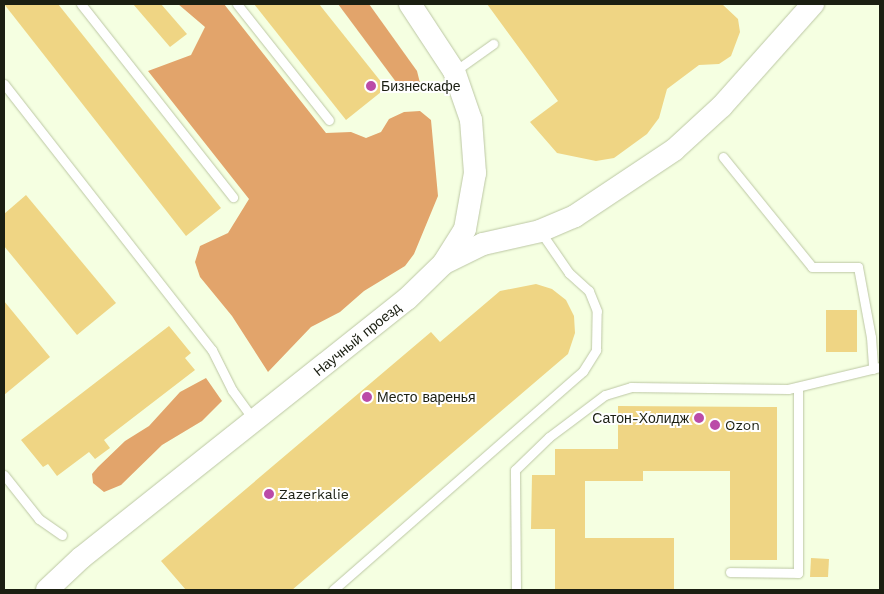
<!DOCTYPE html>
<html>
<head>
<meta charset="utf-8">
<style>
	body { margin:0 }
	#map { position:relative; width:884px; height:594px; overflow:hidden; background:#f5ffe1; font-family:"Work Sans",sans-serif }
	div>[style] { position:absolute }
	.forest>* { inset:0; background:#e2a46b }
	.building>* { inset:0; background:#efd584 }
	.roads { filter:drop-shadow(0 0 1px #bcc7a4) drop-shadow(0 0 1px #bcc7a4) }
	.service>* { height:9px; margin:-4.5px; padding:0 4.5px; transform-origin:4.5px; border-radius:4.5px; background:#fff }
	.tertiary>* { height:22px; margin:-11px; padding:0 11px; transform-origin:11px; border-radius:11px; background:#fff }
	.dots>* { width:14px; height:14px; translate:-50% -50%; box-sizing:border-box; border:2px solid #fff; border-radius:50% }
	span { translate:-50% -50%; white-space:nowrap; text-align:center; line-height:1.15; -webkit-text-stroke:4px #fff; paint-order:stroke }
	.poi-label { font-size:14px; color:#1b1f12 }
	.left { translate:0 -50%; text-align:left }
	.right { translate:-100% -50%; text-align:right }
	.street-label { font-size:14px; color:#1b1f12 }
	.frame { position:absolute; inset:0; border:5px solid #1b1f12; pointer-events:none }
</style>
</head>
<body>
<div id="map">
	<div class="forest">
		<i style="clip-path:polygon(178px 4px,224px 4px,326px 133px,351px 132px,366px 138px,381px 132px,389px 119px,404px 112px,420px 111px,431px 120px,438px 196px,414px 254px,405px 266px,364px 291px,340px 312px,311px 327px,268px 372px,232px 316px,200px 277px,195px 262px,200px 246px,228px 233px,249px 199px,148px 71px,191px 55px,205px 27px)"></i>
		<i style="clip-path:polygon(338px 4px,369px 4px,417px 71px,421px 87px,399px 86px)"></i>
		<i style="clip-path:polygon(206px 378px,222px 401px,202px 421px,162px 445px,121px 485px,104px 492px,93px 483px,92px 474px,98px 467px,125px 441px,149px 426px,180px 392px)"></i>
	</div>
	<div class="building">
		<i style="clip-path:polygon(4px 4px,58px 4px,221px 208px,186px 236px)"></i>
		<i style="clip-path:polygon(133px 4px,161px 4px,187px 34px,170px 47px)"></i>
		<i style="clip-path:polygon(254px 4px,319px 4px,386px 88px,346px 120px)"></i>
		<i style="clip-path:polygon(487px 4px,722px 4px,738px 19px,740px 32px,731px 56px,719px 64px,699px 65px,667px 89px,659px 118px,647px 134px,614px 158px,596px 161px,557px 153px,530px 122px,558px 101px)"></i>
		<i style="clip-path:polygon(26px 195px,116px 303px,77px 335px,4px 246px,4px 214px)"></i>
		<i style="clip-path:polygon(536px 284px,552px 289px,566px 300px,574px 316px,575px 333px,568px 354px,292px 590px,186px 590px,161px 561px,431px 332px,440px 342px,500px 291px)"></i>
		<i style="clip-path:polygon(4px 301px,50px 357px,4px 395px)"></i>
		<i style="clip-path:polygon(826px 310px,857px 310px,857px 352px,826px 352px)"></i>
		<i style="clip-path:polygon(169px 326px,191px 353px,185px 358px,195px 370px,104px 440px,110px 448px,95px 459px,89px 452px,57px 476px,48px 464px,43px 467px,21px 440px)"></i>
		<i style="clip-path:polygon(618px 406px,777px 407px,777px 560px,730px 560px,730px 471px,643px 471px,643px 481px,585px 481px,585px 538px,674px 538px,674px 590px,555px 590px,555px 529px,531px 529px,532px 475px,555px 475px,555px 449px,618px 449px)"></i>
		<i style="clip-path:polygon(811px 558px,829px 559px,828px 577px,810px 577px)"></i>
	</div>
	<div class="roads">
		<div class="service">
			<i style="left:81px;top:4px;width:246px;rotate:51.8deg"></i>
			<i style="left:237px;top:4px;width:148px;rotate:51.6deg"></i>
			<i style="left:455px;top:71px;width:47px;rotate:-35.4deg"></i>
			<i style="left:4px;top:84px;width:338px;rotate:52deg"></i>
			<i style="left:212px;top:350px;width:45px;rotate:63.4deg"></i>
			<i style="left:232px;top:390px;width:36px;rotate:54deg"></i>
			<i style="left:723px;top:157px;width:141px;rotate:51deg"></i>
			<i style="left:812px;top:267px;width:46px"></i>
			<i style="left:858px;top:267px;width:71px;rotate:79.5deg"></i>
			<i style="left:871px;top:337px;width:32px;rotate:86deg"></i>
			<i style="left:4px;top:475px;width:56px;rotate:51.5deg"></i>
			<i style="left:39px;top:519px;width:28px;rotate:35deg"></i>
			<i style="left:730px;top:572px;width:68px;rotate:0.8deg"></i>
			<i style="left:798px;top:573px;width:186px;rotate:-90deg"></i>
			<i style="left:333px;top:590px;width:332px;rotate:-41.2deg"></i>
			<i style="left:583px;top:371px;width:25px;rotate:-58deg"></i>
			<i style="left:596px;top:350px;width:39px;rotate:-89deg"></i>
			<i style="left:597px;top:311px;width:22px;rotate:-112deg"></i>
			<i style="left:589px;top:291px;width:27px;rotate:-138deg"></i>
			<i style="left:569px;top:273px;width:51px;rotate:-124.6deg"></i>
			<i style="left:516px;top:590px;width:120px;rotate:-90.5deg"></i>
			<i style="left:515px;top:470px;width:47px;rotate:-44.1deg"></i>
			<i style="left:549px;top:437px;width:70px;rotate:-36.9deg"></i>
			<i style="left:605px;top:395px;width:27px;rotate:-17deg"></i>
			<i style="left:631px;top:387px;width:157px;rotate:0.7deg"></i>
			<i style="left:788px;top:389px;width:95px;rotate:-13.4deg"></i>
		</div>
		<div class="tertiary">
			<i style="left:444px;top:263px;width:43px;rotate:-26deg"></i>
			<i style="left:483px;top:244px;width:58px;rotate:-12.8deg"></i>
			<i style="left:540px;top:231px;width:38px;rotate:-23deg"></i>
			<i style="left:575px;top:216px;width:119px;rotate:-33.7deg"></i>
			<i style="left:674px;top:150px;width:65px;rotate:-42.5deg"></i>
			<i style="left:722px;top:106px;width:137px;rotate:-48.3deg"></i>
			<i style="left:47px;top:590px;width:47px;rotate:-43.3deg"></i>
			<i style="left:81px;top:558px;width:416px;rotate:-38.5deg"></i>
			<i style="left:407px;top:299px;width:50px;rotate:-44.2deg"></i>
			<i style="left:443px;top:264px;width:41px;rotate:-57.8deg"></i>
			<i style="left:465px;top:229px;width:57px;rotate:-79.9deg"></i>
			<i style="left:475px;top:173px;width:53px;rotate:-94.3deg"></i>
			<i style="left:471px;top:120px;width:52px;rotate:-109.1deg"></i>
			<i style="left:454px;top:71px;width:80px;rotate:-123.3deg"></i>
		</div>
	</div>
	<div class="dots">
		<i style="left:371px;top:86px;background:#bb4ba8"></i>
		<i style="left:367px;top:397px;background:#bb4ba8"></i>
		<i style="left:699px;top:418px;background:#bb4ba8"></i>
		<i style="left:715px;top:425px;background:#bb4ba8"></i>
		<i style="left:269px;top:494px;background:#bb4ba8"></i>
	</div>
	<div class="poi-label">
		<span class="left" style="left:381px;top:86px">Бизнескафе</span>
		<span class="left" style="left:377px;top:397px">Место варенья</span>
		<span class="right" style="left:689px;top:418px">Сатон-Холидж</span>
		<span class="left" style="left:725px;top:425px">Ozon</span>
		<span class="left" style="left:279px;top:494px">Zazerkalie</span>
	</div>
	<div class="street-label">
		<span style="left:357px;top:339px;rotate:-39deg">Научный проезд</span>
	</div>
	<div class="frame"></div>
</div>
</body>
</html>
